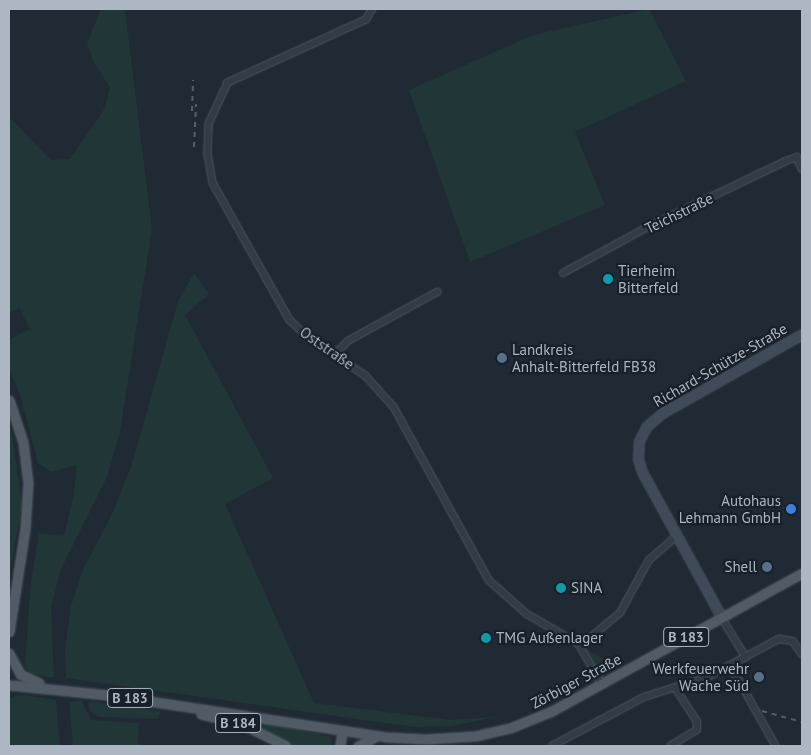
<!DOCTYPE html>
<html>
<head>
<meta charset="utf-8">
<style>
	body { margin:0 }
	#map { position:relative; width:811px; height:755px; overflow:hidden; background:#1f2a35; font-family:"PT Sans",sans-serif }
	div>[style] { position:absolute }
	.green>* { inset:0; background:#213636 }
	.roads { filter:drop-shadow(0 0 1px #4d5761) drop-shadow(0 0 1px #4d5761) }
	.street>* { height:5.5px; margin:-2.75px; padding:0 2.75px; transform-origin:2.75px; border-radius:2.75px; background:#323c46 }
	.secondary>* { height:9px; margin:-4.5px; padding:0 4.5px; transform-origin:4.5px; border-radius:4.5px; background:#404b59 }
	.primary>* { height:9px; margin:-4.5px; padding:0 4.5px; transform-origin:4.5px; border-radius:4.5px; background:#505b66 }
	.rail>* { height:2px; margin-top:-1px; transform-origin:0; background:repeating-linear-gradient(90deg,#54606d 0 5px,transparent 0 10px) }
	.dots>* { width:14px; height:14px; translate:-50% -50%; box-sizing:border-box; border:2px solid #18212a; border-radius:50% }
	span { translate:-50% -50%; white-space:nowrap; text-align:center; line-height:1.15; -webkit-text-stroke:4.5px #18212a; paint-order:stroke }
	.shield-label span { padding:1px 4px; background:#18212a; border:1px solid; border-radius:4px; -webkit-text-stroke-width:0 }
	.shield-label { font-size:14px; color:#acb7c3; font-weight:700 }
	.street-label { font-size:15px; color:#acb7c3 }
	.poi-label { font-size:15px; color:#acb7c3 }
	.left { translate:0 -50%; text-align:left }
	.right { translate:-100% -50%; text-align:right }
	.frame { position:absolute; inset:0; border:10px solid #acb7c3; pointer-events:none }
</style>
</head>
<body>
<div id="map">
	<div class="green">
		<i style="clip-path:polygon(101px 9px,125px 9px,152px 229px,120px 432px,107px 477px,61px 569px,51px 607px,54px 677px,47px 677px,31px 673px,25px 667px,30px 590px,39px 533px,64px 536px,73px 498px,77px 465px,51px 472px,38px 463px,20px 394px,9px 370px,9px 340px,30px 329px,19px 308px,9px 313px,9px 117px,51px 160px,70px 159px,105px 108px,110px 87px,94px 63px,87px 43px)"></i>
		<i style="clip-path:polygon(649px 9px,686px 81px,575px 132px,605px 205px,470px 262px,409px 90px,533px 35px)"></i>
		<i style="clip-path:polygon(194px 273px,209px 294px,185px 315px,273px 478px,225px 504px,314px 703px,450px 720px,497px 717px,451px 726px,414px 727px,66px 678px,65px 648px,71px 606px,83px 569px,112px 514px,132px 464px,178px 301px)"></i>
		<i style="clip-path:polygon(9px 412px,22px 505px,9px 578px)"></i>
		<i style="clip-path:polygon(586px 649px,618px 667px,604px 675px,601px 674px)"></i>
		<i style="clip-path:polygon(24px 695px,56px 700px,60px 746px,9px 746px,9px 698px)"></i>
		<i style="clip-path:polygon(81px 700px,91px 720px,139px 723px,138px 745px,73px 746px,69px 702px)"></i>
		<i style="clip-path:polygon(91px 701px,161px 711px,158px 719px,98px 717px,90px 711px,88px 703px)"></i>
		<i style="clip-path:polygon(241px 717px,332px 737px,331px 746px,289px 746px,240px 721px)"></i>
	</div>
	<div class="roads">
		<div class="street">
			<i style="left:373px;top:9px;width:13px;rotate:122deg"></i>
			<i style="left:366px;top:20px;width:152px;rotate:155.5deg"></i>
			<i style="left:228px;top:83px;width:45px;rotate:114.9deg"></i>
			<i style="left:209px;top:124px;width:30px;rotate:92deg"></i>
			<i style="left:208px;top:154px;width:29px;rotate:80deg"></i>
			<i style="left:213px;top:183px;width:157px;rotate:60.7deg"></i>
			<i style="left:290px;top:320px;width:21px;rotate:43deg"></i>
			<i style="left:305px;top:334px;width:74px;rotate:34.5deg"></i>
			<i style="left:366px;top:376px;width:42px;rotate:47.9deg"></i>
			<i style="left:394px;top:407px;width:197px;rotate:61.2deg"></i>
			<i style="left:489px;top:580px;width:51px;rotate:41.8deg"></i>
			<i style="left:527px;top:614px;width:60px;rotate:30deg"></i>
			<i style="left:579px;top:644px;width:46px;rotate:60.1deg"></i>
			<i style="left:563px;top:273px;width:92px;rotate:-28.5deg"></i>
			<i style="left:644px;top:229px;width:157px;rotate:-25.6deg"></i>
			<i style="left:786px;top:161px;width:12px;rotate:-20deg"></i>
			<i style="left:797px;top:157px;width:13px;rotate:67deg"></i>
			<i style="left:335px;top:354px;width:18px;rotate:-45deg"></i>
			<i style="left:348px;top:341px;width:102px;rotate:-28.8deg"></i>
			<i style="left:722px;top:618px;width:46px;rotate:58.4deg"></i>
			<i style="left:580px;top:646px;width:52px;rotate:-39.5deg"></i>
			<i style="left:620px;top:613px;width:60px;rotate:-61.3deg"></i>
			<i style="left:649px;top:560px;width:38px;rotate:-41deg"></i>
			<i style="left:731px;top:666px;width:92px;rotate:60.6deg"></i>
			<i style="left:552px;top:746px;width:104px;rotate:-28deg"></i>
			<i style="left:644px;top:697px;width:67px;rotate:-17.4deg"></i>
			<i style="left:708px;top:677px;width:81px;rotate:-28.2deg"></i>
			<i style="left:779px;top:639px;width:14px;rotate:8deg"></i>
			<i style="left:793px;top:641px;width:16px;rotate:55deg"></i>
			<i style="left:670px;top:746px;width:31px;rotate:-31deg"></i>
			<i style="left:697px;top:730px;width:8px;rotate:-90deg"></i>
			<i style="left:697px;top:722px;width:40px;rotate:-122.9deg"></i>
		</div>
		<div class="secondary">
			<i style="left:722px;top:618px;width:166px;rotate:-118.7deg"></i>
			<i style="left:642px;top:472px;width:14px;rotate:-107deg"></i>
			<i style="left:638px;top:459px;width:18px;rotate:-87deg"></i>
			<i style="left:639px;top:441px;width:16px;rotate:-63deg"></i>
			<i style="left:646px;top:427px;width:21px;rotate:-41deg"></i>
			<i style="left:662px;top:413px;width:161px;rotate:-29.4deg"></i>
		</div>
		<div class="primary">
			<i style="left:9px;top:400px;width:44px;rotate:71.6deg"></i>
			<i style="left:23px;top:442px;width:41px;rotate:83deg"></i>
			<i style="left:28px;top:483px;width:46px;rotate:93.7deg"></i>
			<i style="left:25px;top:529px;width:104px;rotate:98.8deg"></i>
			<i style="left:9px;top:653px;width:24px;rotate:62deg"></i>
			<i style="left:20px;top:674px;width:21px;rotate:25deg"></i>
			<i style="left:9px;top:685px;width:100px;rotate:5.7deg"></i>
			<i style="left:109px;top:695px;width:280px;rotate:8.6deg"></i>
			<i style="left:386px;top:737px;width:40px;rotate:2.9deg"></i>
			<i style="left:426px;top:739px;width:49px;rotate:-3.5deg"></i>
			<i style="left:475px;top:736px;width:36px;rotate:-13deg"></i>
			<i style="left:510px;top:728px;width:45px;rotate:-22deg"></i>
			<i style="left:552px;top:711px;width:286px;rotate:-28.9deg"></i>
			<i style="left:201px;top:714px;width:40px;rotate:13deg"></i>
			<i style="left:240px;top:723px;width:51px;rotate:26.6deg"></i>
			<i style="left:340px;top:746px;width:15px;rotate:-82deg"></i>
			<i style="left:358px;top:746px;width:21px;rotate:-28deg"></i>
		</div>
	</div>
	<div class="rail">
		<i style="left:192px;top:111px;width:31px;rotate:-88deg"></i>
		<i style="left:194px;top:147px;width:43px;rotate:-87.3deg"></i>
		<i style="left:762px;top:711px;width:41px;rotate:15.4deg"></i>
	</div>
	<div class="dots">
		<i style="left:608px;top:279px;background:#0f9aa8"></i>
		<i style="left:502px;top:358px;background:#5c6f8a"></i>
		<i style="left:791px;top:509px;background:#3f7fe0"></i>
		<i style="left:767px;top:567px;background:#5c6f8a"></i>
		<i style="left:561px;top:588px;background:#0f9aa8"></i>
		<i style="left:486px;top:638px;background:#0f9aa8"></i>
		<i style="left:759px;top:677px;background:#5c6f8a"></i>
	</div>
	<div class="shield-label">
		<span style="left:686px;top:637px">B 183</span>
		<span style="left:130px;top:698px">B 183</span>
		<span style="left:238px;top:723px">B 184</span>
	</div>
	<div class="street-label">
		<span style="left:679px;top:213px;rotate:-26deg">Teichstraße</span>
		<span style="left:327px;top:348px;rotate:35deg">Oststraße</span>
		<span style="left:720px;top:365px;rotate:-30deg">Richard-Schütze-Straße</span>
		<span style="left:576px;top:681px;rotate:-28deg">Zörbiger Straße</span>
	</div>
	<div class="poi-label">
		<span class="left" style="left:618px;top:279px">Tierheim<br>Bitterfeld</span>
		<span class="left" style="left:512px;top:358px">Landkreis<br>Anhalt-Bitterfeld FB38</span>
		<span class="right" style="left:781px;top:509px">Autohaus<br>Lehmann GmbH</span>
		<span class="right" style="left:757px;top:567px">Shell</span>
		<span class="left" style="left:571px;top:588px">SINA</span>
		<span class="left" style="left:496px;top:638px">TMG Außenlager</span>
		<span class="right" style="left:749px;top:677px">Werkfeuerwehr<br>Wache Süd</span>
	</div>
	<div class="frame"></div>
</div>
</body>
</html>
